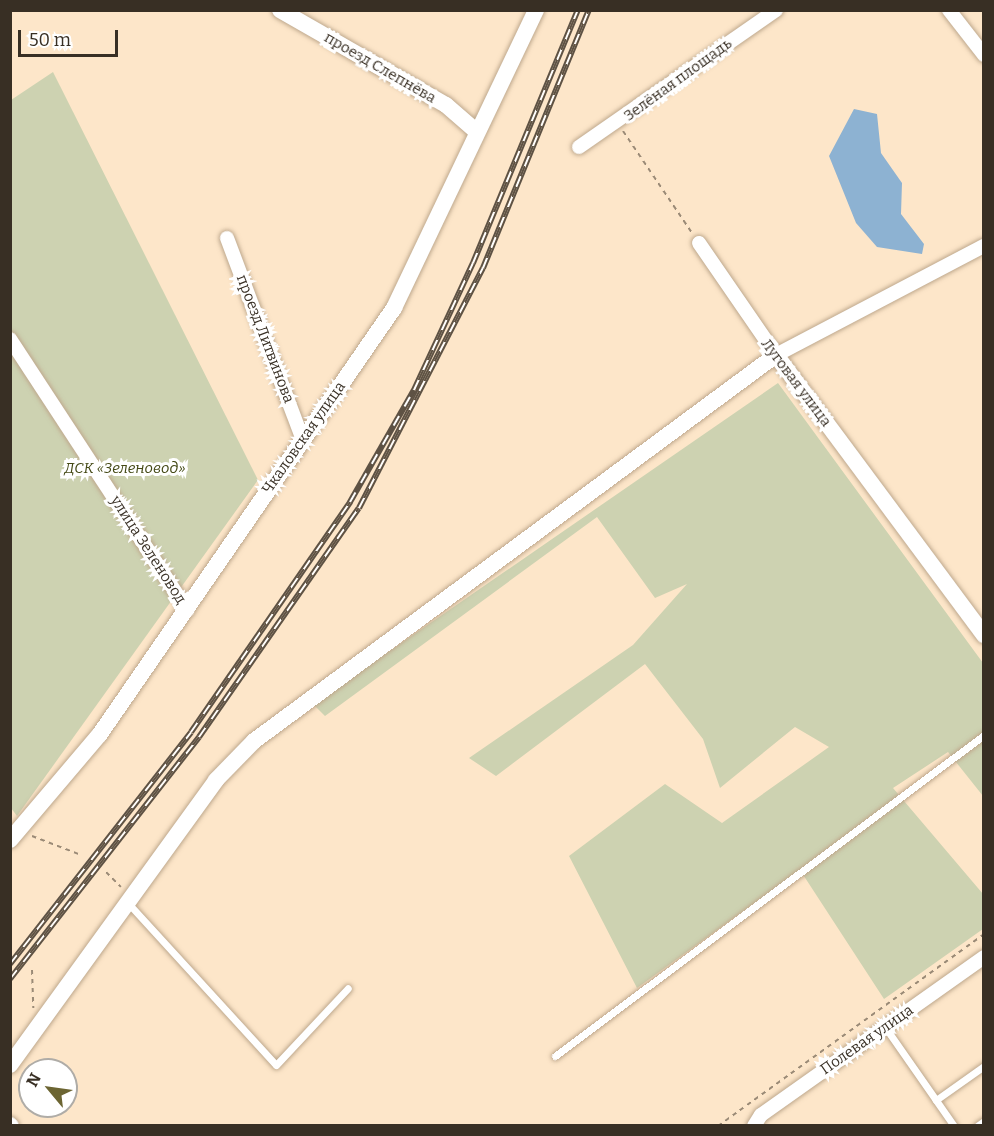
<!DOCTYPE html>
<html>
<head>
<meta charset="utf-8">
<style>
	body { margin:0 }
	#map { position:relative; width:994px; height:1136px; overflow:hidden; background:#fde6c9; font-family:Bitter,serif }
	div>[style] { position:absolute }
	.green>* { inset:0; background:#cdd2b1 }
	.water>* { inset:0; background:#8db2d2 }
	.path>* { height:2px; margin-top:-1px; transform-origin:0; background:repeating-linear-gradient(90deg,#9a8a76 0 4.5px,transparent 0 9px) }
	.roads { filter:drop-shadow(0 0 2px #bea88d) drop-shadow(0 0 2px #bea88d) }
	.service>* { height:7px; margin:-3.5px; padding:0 3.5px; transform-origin:3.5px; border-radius:3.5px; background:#fff }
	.minor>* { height:14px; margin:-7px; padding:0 7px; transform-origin:7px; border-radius:7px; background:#fff }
	.tertiary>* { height:16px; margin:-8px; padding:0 8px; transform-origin:8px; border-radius:8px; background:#fff }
	.rail>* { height:6px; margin-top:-3px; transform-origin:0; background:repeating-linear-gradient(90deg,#fff 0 11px,#5e5244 0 22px); box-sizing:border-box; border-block:2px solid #5e5244 }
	span { translate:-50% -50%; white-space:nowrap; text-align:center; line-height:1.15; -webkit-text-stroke:6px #fff; paint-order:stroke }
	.street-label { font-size:15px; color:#382f24 }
	.park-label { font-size:15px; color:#434814; font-style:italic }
	.frame { position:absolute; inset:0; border:12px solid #382f24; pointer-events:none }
	.north { position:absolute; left:18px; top:1058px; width:60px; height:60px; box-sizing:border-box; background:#fff; border:2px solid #afaca7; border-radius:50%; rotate:299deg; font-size:16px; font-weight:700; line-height:24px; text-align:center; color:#382f24 }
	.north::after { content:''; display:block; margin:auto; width:21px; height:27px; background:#6c6532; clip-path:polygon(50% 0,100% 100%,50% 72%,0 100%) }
	.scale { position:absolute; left:18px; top:30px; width:100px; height:27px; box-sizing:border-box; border:3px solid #382f24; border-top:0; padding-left:8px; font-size:18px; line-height:21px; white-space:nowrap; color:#382f24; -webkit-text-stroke:4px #fff; paint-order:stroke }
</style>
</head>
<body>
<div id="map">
	<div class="green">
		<i style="clip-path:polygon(53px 72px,258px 480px,17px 816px,11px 808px,11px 100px)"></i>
		<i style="clip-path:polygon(778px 383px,983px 663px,983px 796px,948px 752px,893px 788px,983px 894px,983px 929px,884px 999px,800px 870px,637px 988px,569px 856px,665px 784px,722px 823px,829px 747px,795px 727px,720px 788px,703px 739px,645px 664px,496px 776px,469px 758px,633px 645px,687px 584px,655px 598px,597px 517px,325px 716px,313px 704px)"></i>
	</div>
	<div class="water">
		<i style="clip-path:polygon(854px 109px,877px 114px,881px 153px,902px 183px,901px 214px,924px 244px,922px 254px,877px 247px,856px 223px,829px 156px)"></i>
	</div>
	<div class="path">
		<i style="left:623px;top:131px;width:123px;rotate:55.9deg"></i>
		<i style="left:32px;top:836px;width:53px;rotate:21.2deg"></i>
		<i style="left:106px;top:872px;width:21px;rotate:45deg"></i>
		<i style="left:32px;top:970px;width:38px;rotate:88deg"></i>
		<i style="left:718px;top:1126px;width:328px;rotate:-35.8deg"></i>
	</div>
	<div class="roads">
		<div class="service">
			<i style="left:128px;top:903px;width:219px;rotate:47.6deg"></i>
			<i style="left:276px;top:1065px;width:105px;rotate:-46.9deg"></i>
			<i style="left:885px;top:1027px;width:89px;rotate:55.1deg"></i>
			<i style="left:555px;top:1056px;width:536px;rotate:-36.81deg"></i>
			<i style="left:954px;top:1126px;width:32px;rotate:-125deg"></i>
			<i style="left:936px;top:1100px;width:59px;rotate:-35.3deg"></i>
			<i style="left:977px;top:1126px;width:9px;rotate:-36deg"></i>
		</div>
		<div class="minor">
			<i style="left:949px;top:10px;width:57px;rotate:52.1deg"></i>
			<i style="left:579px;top:147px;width:240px;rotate:-34.8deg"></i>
			<i style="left:227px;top:238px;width:216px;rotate:69.4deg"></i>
			<i style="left:699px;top:243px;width:136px;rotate:55.5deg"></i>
			<i style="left:776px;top:355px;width:235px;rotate:-27.7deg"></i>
			<i style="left:10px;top:339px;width:324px;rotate:56.8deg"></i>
			<i style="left:754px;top:1126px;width:13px;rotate:-58deg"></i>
			<i style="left:761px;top:1115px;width:273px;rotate:-35.3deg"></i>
		</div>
		<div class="tertiary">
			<i style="left:280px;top:10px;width:191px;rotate:29.8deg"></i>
			<i style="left:446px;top:105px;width:40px;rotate:41deg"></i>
			<i style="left:10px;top:840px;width:139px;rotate:-49.7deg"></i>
			<i style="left:100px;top:734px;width:518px;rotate:-55.39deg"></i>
			<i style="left:394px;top:308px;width:330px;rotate:-64.5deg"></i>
			<i style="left:10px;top:1065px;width:352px;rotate:-54.1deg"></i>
			<i style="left:216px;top:780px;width:54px;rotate:-45.7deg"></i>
			<i style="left:254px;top:741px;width:649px;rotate:-36.48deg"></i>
			<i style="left:776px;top:355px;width:349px;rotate:53.4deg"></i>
			<i style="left:10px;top:1125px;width:1px;rotate:45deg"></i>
		</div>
	</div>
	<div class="rail">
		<i style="left:10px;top:964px;width:294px;rotate:-52deg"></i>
		<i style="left:191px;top:732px;width:280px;rotate:-55.3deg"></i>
		<i style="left:350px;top:502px;width:129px;rotate:-60.3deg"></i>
		<i style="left:414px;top:390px;width:140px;rotate:-65.1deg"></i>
		<i style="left:473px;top:263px;width:274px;rotate:-67.5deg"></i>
		<i style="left:10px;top:979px;width:307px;rotate:-52deg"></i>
		<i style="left:199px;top:737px;width:279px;rotate:-55.1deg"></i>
		<i style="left:359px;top:508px;width:270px;rotate:-62.7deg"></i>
		<i style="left:483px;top:268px;width:279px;rotate:-67.7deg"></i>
	</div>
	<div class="street-label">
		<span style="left:380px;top:68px;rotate:30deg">проезд Слепнёва</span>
		<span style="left:678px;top:80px;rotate:-36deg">Зелёная площадь</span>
		<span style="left:265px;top:339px;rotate:69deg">проезд Литвинова</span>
		<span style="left:796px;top:383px;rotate:53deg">Луговая улица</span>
		<span style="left:304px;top:438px;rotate:-55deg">Чкаловская улица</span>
		<span style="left:148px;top:550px;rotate:57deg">улица Зеленовод</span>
		<span style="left:867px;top:1040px;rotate:-35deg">Полевая улица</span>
	</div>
	<div class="park-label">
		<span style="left:125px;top:469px">ДСК «Зеленовод»</span>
	</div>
	<div class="frame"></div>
	<div class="north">N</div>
	<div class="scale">50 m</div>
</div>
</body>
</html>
